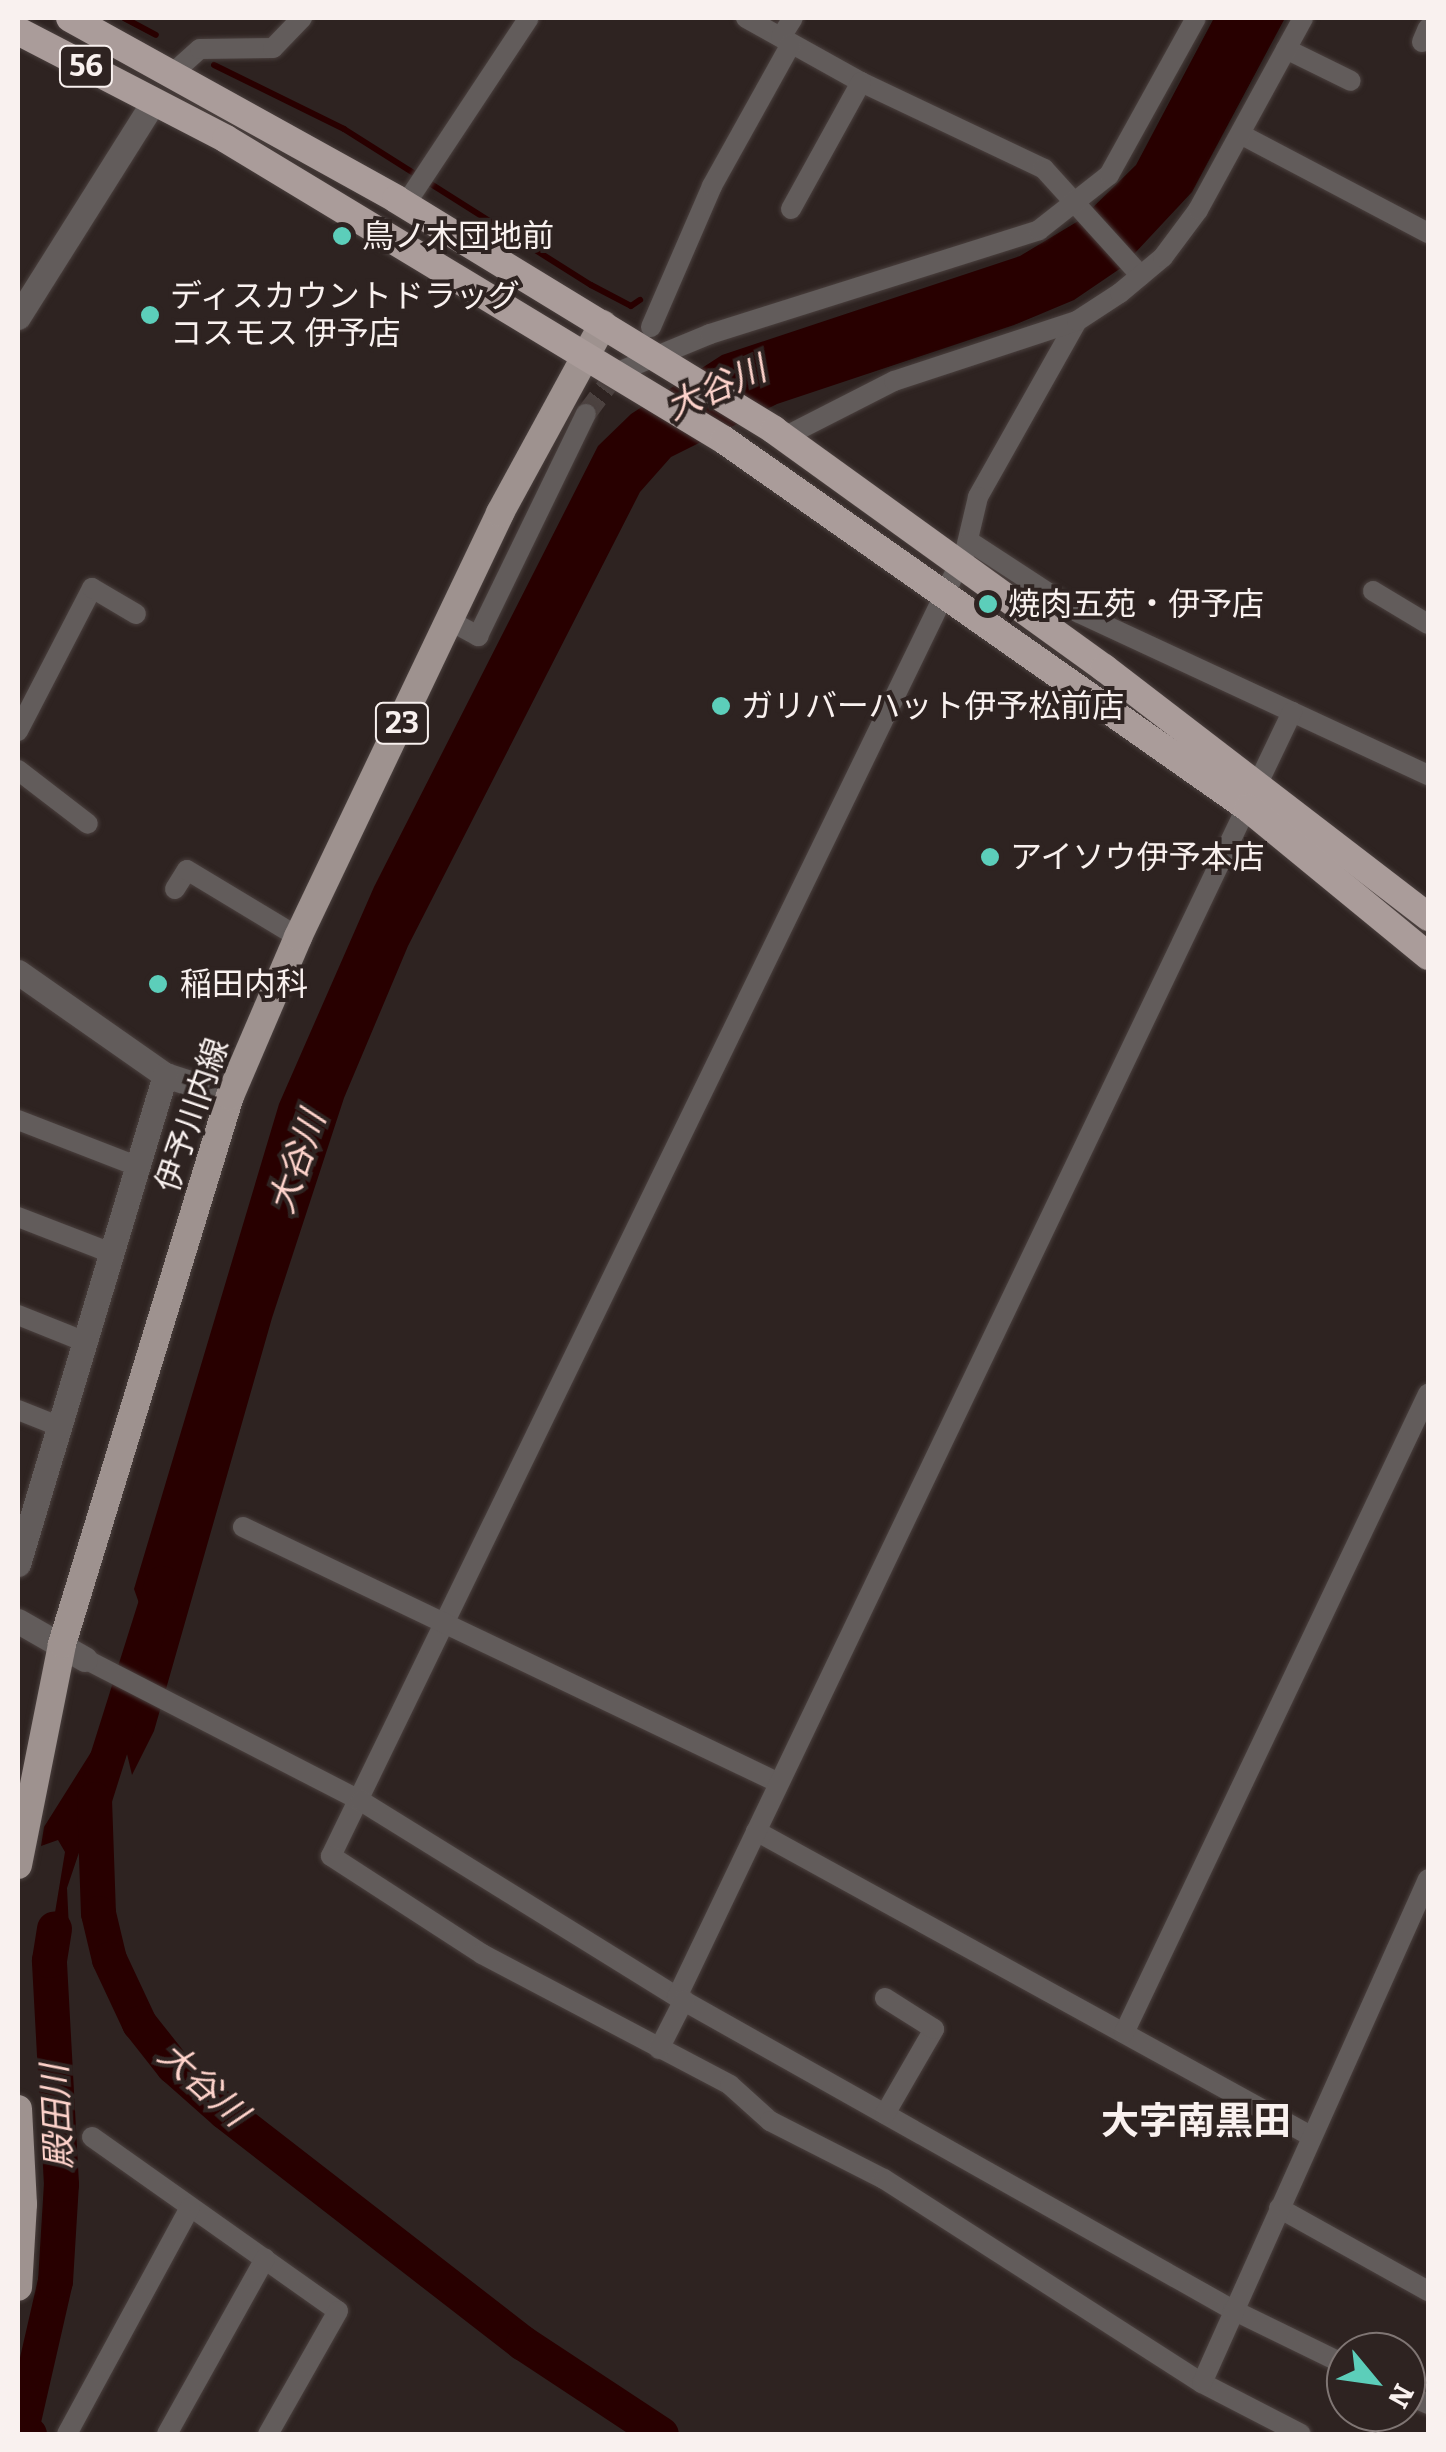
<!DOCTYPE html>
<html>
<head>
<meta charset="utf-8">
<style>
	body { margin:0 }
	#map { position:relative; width:1446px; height:2452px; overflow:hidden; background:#2e2321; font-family:Bitter,"Noto Sans JP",serif }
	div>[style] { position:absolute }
	.water>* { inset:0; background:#280000 }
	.stream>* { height:6px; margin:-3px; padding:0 3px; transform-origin:3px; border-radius:3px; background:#280000 }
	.river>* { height:35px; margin:-17.5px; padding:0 17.5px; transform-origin:17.5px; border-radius:17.5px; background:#280000 }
	.minor-tunnel>* { height:20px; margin-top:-10px; transform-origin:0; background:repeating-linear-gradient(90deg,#4c4240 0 20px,transparent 0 30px) }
	.roads { filter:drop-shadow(0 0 2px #4a403e) drop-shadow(0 0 2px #4a403e) }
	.minor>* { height:20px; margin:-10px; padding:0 10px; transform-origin:10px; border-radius:10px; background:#625c5b }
	.tertiary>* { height:25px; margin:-12.5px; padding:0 12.5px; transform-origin:12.5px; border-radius:12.5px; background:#625c5b }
	.primary>* { height:28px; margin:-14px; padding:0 14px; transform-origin:14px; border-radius:14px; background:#9e928f }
	.trunk>* { height:28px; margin:-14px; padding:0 14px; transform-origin:14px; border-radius:14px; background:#aa9c9a }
	.dots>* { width:28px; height:28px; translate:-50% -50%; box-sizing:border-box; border:5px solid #2e2321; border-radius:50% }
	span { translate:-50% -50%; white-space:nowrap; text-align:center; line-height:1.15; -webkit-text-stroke:8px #2e2321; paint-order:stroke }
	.shield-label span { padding:2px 8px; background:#2e2321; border:2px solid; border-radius:8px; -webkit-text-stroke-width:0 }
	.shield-label { font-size:30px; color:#f9f1ef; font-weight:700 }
	.poi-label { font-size:32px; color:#f9f1ef }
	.left { translate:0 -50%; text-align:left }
	.street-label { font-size:32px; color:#f9f1ef }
	.water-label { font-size:35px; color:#fed3cb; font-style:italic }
	.quarter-label { font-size:38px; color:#f9f1ef; font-weight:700 }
	.frame { position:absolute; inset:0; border:20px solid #f9f1ef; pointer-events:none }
	.north { position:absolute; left:1326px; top:2332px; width:100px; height:100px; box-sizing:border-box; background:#2e2321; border:2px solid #7f7573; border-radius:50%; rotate:119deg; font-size:28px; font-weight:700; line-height:40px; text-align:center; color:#f9f1ef }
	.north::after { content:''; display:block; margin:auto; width:35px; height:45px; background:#5cceba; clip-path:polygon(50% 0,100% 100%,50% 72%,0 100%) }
</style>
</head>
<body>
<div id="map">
	<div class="water">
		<i style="clip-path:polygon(1214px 18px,1285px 18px,1192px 192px,1121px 268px,1074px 300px,1014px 325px,777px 404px,671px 457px,640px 492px,408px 946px,344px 1098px,272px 1318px,154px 1731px,132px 1775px,127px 1754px,123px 1758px,89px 1823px,67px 1888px,69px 1929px,60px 1926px,54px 1973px,45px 1973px,65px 1852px,58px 1840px,41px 1846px,44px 1827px,149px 1660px,152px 1640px,134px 1589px,279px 1104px,374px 887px,598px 446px,631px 414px,722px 355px,1020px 256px,1080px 220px,1136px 165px)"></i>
	</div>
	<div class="stream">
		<i style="left:124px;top:18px;width:36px;rotate:28deg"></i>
		<i style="left:214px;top:65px;width:145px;rotate:26.2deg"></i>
		<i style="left:344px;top:129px;width:292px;rotate:32.3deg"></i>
		<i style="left:591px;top:285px;width:45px;rotate:27.7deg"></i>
		<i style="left:631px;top:306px;width:11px;rotate:-34deg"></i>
	</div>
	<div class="river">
		<i style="left:162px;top:1583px;width:226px;rotate:107.5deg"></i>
		<i style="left:94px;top:1799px;width:114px;rotate:88deg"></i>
		<i style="left:98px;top:1913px;width:47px;rotate:76.6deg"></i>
		<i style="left:109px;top:1959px;width:71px;rotate:64.9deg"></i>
		<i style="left:139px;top:2023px;width:55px;rotate:51.7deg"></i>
		<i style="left:173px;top:2066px;width:69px;rotate:41.5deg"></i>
		<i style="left:225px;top:2112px;width:377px;rotate:37.8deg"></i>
		<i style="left:523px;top:2343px;width:165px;rotate:33.4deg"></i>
		<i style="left:29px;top:2434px;width:9px;rotate:-148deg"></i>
		<i style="left:21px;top:2429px;width:152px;rotate:-77.1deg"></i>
		<i style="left:55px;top:2281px;width:97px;rotate:-86.5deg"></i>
		<i style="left:61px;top:2184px;width:224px;rotate:-93.1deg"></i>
		<i style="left:49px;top:1960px;width:32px;rotate:-81deg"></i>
	</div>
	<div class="minor-tunnel">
		<i style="left:586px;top:414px;width:62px;rotate:-53.5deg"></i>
	</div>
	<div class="roads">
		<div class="minor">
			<i style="left:746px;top:18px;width:132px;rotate:29.1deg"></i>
			<i style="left:861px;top:82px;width:203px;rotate:25.4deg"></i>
			<i style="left:1044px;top:169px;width:144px;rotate:47.8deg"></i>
			<i style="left:781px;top:37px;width:22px;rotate:-58deg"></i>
			<i style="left:1422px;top:42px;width:15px;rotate:-67deg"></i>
			<i style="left:1286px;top:49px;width:72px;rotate:26.2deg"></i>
			<i style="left:173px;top:73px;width:36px;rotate:-42deg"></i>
			<i style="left:200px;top:49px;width:73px;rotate:-0.8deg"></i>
			<i style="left:273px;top:48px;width:42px;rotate:-46deg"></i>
			<i style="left:1242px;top:135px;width:210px;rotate:27.8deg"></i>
			<i style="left:405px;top:205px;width:224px;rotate:-56.5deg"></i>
			<i style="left:791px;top:209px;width:145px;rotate:-61.1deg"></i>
			<i style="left:1077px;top:321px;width:202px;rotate:119.4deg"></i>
			<i style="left:978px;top:497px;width:57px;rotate:103.3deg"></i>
			<i style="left:965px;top:552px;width:1450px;rotate:115.93deg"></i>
			<i style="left:331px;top:1856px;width:180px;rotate:33deg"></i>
			<i style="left:482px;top:1954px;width:280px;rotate:27.8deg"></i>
			<i style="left:730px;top:2085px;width:54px;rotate:42deg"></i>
			<i style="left:770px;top:2121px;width:128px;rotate:27deg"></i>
			<i style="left:884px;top:2179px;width:378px;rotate:32.7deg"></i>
			<i style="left:1202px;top:2383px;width:111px;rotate:27.3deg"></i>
			<i style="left:651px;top:327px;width:154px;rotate:-66.6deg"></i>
			<i style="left:712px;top:186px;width:162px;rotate:-60.9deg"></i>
			<i style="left:613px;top:374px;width:105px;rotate:-22.4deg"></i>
			<i style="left:710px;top:334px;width:345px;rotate:-17.5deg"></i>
			<i style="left:1039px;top:230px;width:89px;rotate:-38.2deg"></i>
			<i style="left:1109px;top:175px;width:179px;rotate:-61deg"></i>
			<i style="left:784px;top:437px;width:123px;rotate:-27deg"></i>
			<i style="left:894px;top:381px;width:193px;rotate:-18.2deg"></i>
			<i style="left:1077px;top:321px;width:51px;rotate:-33.1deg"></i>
			<i style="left:1120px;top:293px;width:56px;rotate:-39.9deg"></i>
			<i style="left:1163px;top:257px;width:59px;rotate:-53.3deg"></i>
			<i style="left:1198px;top:210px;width:219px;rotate:-61.3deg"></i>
			<i style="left:969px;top:541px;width:131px;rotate:33.2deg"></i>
			<i style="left:1079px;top:613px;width:385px;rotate:24.9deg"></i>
			<i style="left:1373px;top:591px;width:64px;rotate:31deg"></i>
			<i style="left:452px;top:622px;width:30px;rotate:28deg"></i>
			<i style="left:478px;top:636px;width:247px;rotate:-64.1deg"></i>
			<i style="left:18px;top:731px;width:161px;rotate:-62.6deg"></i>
			<i style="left:92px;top:588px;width:51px;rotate:30.6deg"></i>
			<i style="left:18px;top:770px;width:88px;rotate:37.6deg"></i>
			<i style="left:175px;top:889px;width:22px;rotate:-58deg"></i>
			<i style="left:187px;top:870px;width:130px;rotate:31.1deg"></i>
			<i style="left:18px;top:1120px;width:130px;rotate:21.2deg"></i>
			<i style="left:18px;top:1217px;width:103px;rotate:21.1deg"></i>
			<i style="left:18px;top:1315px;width:75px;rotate:21.8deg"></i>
			<i style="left:18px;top:1410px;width:46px;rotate:21.6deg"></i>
			<i style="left:243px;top:1527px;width:594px;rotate:25.53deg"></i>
			<i style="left:85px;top:1659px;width:310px;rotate:27.2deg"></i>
			<i style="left:361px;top:1801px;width:372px;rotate:31.8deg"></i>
			<i style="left:677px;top:1997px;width:638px;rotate:29.38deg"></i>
			<i style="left:1233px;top:2310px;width:126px;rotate:26deg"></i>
			<i style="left:756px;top:1831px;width:631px;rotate:28.8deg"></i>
			<i style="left:677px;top:1997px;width:1425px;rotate:-64.42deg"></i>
			<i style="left:1124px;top:2033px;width:708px;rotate:-64.56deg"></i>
			<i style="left:659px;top:2049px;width:55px;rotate:-63deg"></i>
			<i style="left:885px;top:2114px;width:98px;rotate:-60deg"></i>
			<i style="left:934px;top:2029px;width:58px;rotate:-147.7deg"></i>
			<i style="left:92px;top:2137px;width:301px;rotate:35.3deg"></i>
			<i style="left:338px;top:2311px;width:142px;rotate:119.6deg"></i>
			<i style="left:1279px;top:2208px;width:171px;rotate:29.1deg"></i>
			<i style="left:1202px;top:2383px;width:552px;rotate:-65.85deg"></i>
			<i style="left:1406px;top:2394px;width:24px;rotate:24deg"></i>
			<i style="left:67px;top:2434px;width:258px;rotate:-61.5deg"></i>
			<i style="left:167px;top:2434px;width:201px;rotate:-60.8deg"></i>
		</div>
		<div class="tertiary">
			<i style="left:18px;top:317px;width:255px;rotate:-57.8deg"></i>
			<i style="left:18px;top:972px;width:179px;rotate:35deg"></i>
			<i style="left:165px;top:1075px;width:68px;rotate:17.9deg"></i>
			<i style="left:18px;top:1564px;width:511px;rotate:-73.27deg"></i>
			<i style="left:18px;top:1621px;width:77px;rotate:29.6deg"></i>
		</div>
		<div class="primary">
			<i style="left:18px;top:1865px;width:225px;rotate:-78.7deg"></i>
			<i style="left:62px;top:1644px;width:573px;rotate:-72.96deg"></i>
			<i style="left:230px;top:1096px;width:173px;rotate:-66.8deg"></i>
			<i style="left:298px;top:937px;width:470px;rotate:-64.5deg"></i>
			<i style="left:500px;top:513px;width:215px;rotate:-61.4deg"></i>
			<i style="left:18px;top:2109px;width:95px;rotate:87deg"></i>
			<i style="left:23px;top:2204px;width:83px;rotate:93.4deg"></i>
		</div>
		<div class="trunk">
			<i style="left:70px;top:18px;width:373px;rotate:29deg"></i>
			<i style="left:396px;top:199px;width:443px;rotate:31.4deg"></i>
			<i style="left:774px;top:430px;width:407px;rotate:35.8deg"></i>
			<i style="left:1104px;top:668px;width:409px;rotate:37.5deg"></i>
			<i style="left:18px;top:31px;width:234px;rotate:27.4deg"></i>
			<i style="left:226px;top:139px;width:582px;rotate:31.15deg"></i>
			<i style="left:724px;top:440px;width:640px;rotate:35.08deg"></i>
			<i style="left:1248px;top:808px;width:233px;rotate:39.4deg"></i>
		</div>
	</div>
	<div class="dots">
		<i style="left:342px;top:236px;background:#5cceba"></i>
		<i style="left:150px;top:315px;background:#5cceba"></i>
		<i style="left:988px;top:604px;background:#5cceba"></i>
		<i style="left:721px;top:706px;background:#5cceba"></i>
		<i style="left:990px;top:857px;background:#5cceba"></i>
		<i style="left:158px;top:984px;background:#5cceba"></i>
	</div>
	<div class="shield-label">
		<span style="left:86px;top:66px">56</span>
		<span style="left:402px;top:723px">23</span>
	</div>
	<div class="poi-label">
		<span class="left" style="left:362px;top:236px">鳥ノ木団地前</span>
		<span class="left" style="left:170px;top:315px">ディスカウントドラッグ<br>コスモス 伊予店</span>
		<span class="left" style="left:1008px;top:604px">焼肉五苑・伊予店</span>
		<span class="left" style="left:741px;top:706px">ガリバーハット伊予松前店</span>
		<span class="left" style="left:1010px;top:857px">アイソウ伊予本店</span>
		<span class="left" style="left:180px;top:984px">稲田内科</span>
	</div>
	<div class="street-label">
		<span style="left:192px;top:1115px;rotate:-71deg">伊予川内線</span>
	</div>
	<div class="water-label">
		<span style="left:716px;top:388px;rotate:-24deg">大谷川</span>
		<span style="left:297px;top:1162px;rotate:-71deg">大谷川</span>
		<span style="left:203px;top:2084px;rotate:42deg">大谷川</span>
		<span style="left:57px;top:2117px;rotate:-93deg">殿田川</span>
	</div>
	<div class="quarter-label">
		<span style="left:1196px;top:2122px">大字南黒田</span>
	</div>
	<div class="frame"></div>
	<div class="north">N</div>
</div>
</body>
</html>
